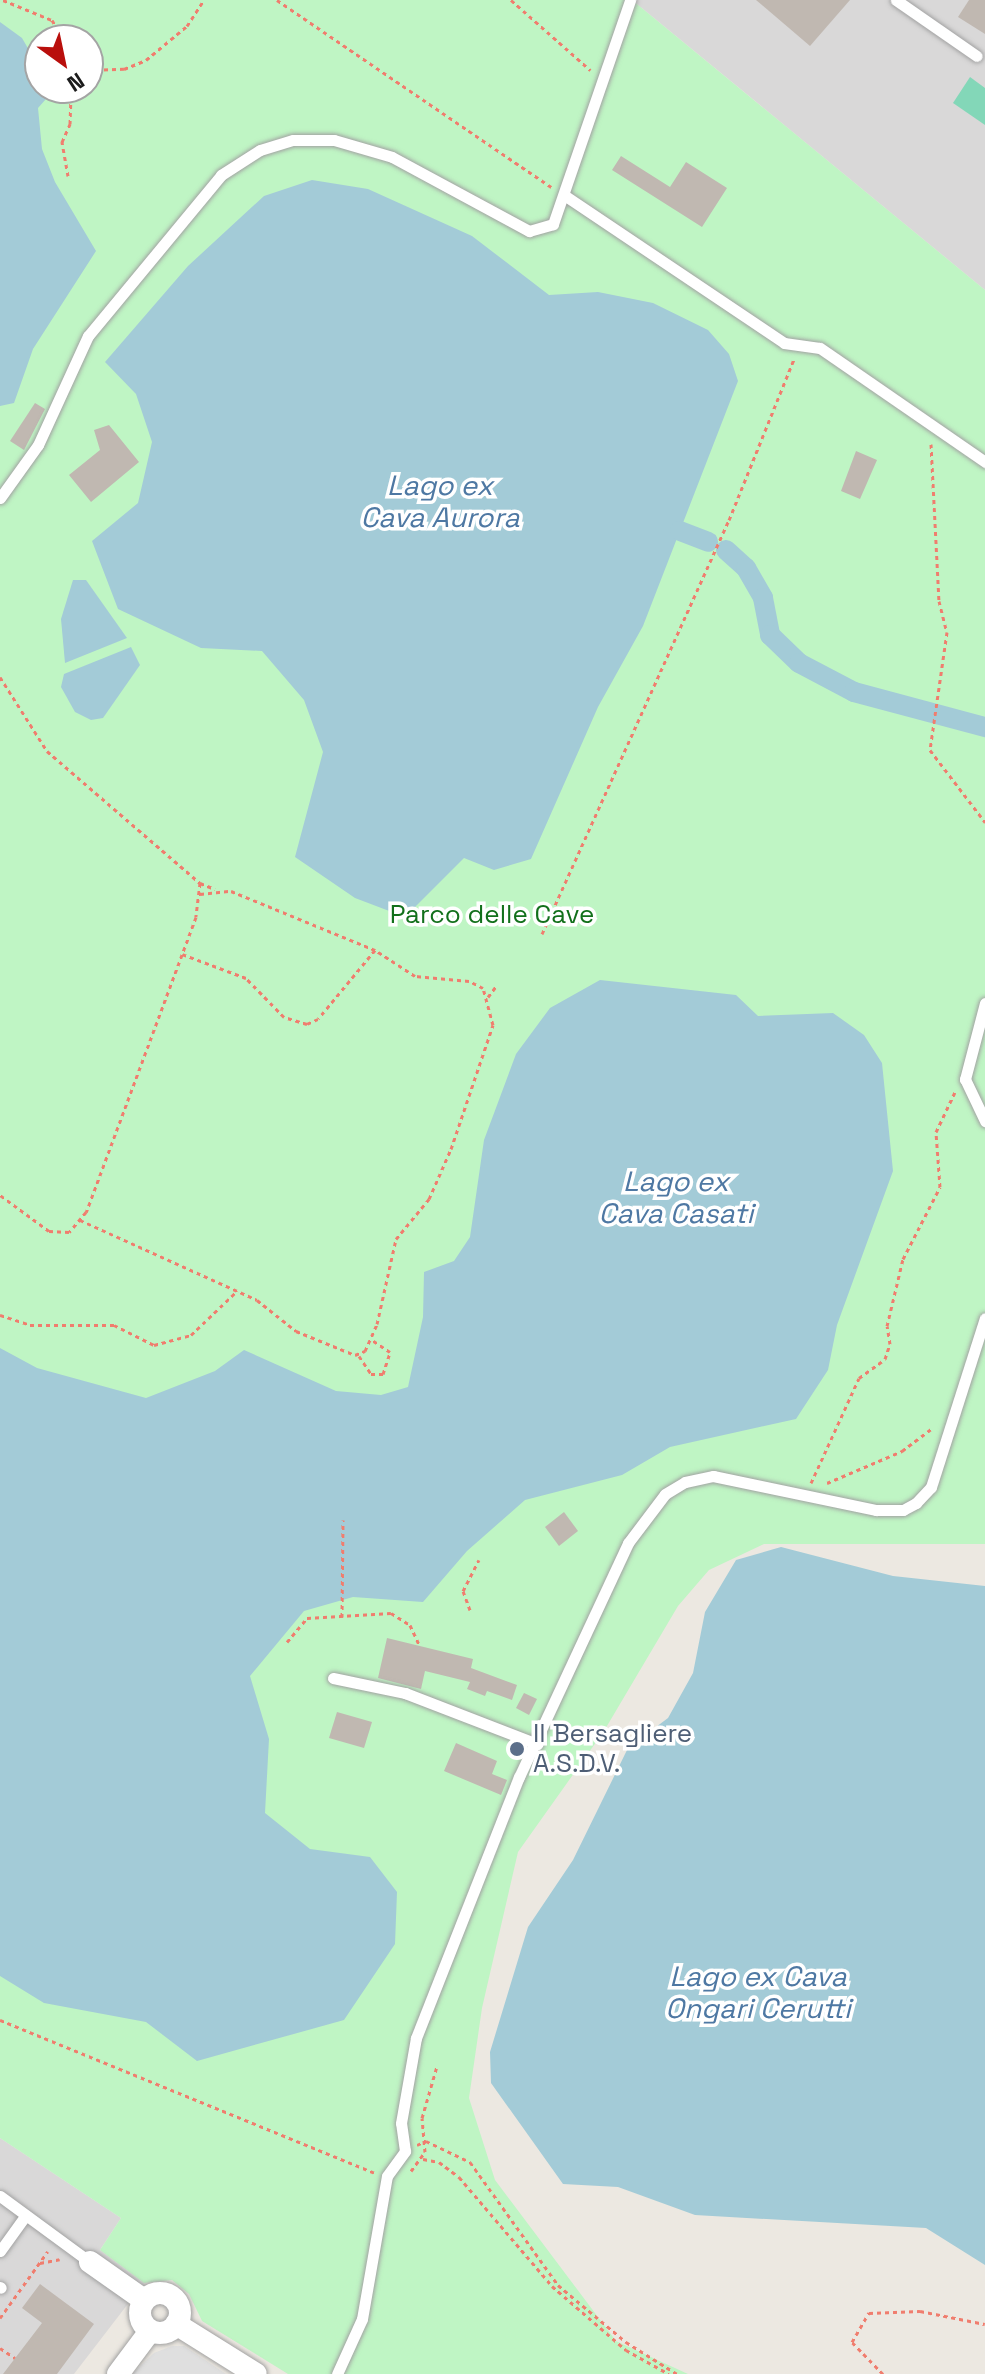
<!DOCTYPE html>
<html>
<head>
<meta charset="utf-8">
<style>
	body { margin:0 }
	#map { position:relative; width:985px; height:2374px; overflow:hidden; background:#ece8e1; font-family:"Space Grotesk",sans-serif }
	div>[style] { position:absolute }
	.residential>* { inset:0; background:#d9d8d8 }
	.park>* { inset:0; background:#bff5c4 }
	.pitch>* { inset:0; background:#83d7b8 }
	.parking>* { inset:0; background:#dfdfdf }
	.water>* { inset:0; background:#a3cbd7 }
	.canal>* { height:20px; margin:-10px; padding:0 10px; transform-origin:10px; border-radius:10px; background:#a3cbd7 }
	.building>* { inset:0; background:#c0b8b1 }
	.path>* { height:3px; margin-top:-1.5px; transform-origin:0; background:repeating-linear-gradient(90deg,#f07d6e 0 4px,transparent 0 8px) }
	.roads { filter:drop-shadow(0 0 2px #a2a2a2) drop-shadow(0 0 2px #a2a2a2) }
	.lane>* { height:11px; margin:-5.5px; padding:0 5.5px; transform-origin:5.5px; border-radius:5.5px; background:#fff }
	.street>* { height:22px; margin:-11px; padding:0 11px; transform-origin:11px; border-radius:11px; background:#fff }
	.street>.ring { margin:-11px; padding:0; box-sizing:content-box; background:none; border:22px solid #fff; border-radius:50% }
	.dots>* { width:22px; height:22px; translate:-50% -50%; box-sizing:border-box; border:4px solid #fff; border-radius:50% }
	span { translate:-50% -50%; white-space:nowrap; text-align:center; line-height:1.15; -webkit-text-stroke:7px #fff; paint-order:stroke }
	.park-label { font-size:26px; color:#12701b }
	.service-label { font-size:26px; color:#4e5e75 }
	.left { translate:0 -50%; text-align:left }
	.water-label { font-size:28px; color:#4e78a3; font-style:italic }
	.north { position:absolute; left:24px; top:24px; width:80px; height:80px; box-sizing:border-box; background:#fff; border:2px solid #a4a4a4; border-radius:50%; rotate:147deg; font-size:22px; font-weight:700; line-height:32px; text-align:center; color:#1b1b1b }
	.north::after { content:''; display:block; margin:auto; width:28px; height:36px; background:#b90f0c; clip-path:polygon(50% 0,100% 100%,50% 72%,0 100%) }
</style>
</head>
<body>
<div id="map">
	<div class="residential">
		<i style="clip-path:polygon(632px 0,985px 0,985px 290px,760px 105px)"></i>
		<i style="clip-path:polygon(0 2138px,121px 2218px,100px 2250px,144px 2283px,74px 2374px,0 2374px)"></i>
	</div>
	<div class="park">
		<i style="clip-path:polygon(evenodd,0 0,632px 0,985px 290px,985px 1544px,764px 1544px,709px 1570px,678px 1606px,604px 1731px,518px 1852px,482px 2008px,469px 2098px,495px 2180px,616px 2341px,688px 2374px,288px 2374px,202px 2321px,189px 2294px,172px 2280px,144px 2283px,100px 2250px,121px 2218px,0 2138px,0 0,40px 40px,88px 40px,88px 88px,40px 88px,40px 40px)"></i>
	</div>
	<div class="pitch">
		<i style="clip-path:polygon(970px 77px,985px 88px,985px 125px,953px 103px)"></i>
	</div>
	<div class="parking">
		<i style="clip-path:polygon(172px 2346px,184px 2346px,226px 2374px,132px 2374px,154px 2353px)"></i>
	</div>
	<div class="water">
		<i style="clip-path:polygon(0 22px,22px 38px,40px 69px,46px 99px,38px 108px,42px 149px,55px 182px,96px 251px,33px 349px,14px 403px,0 406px)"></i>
		<i style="clip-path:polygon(312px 180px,368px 189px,472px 236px,549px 295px,598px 292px,653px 303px,708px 330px,729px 354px,738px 381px,643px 626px,598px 707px,531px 859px,494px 870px,464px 858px,405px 917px,355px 898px,295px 857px,323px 752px,304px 700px,262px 651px,201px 648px,118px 609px,92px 541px,138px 503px,152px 442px,136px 394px,105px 362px,188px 266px,264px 196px)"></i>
		<i style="clip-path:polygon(73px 580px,86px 580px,127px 638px,65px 663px,61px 619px)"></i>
		<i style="clip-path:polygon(131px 647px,140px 665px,103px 718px,91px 720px,75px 712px,61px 687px,64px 674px)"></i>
		<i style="clip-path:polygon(600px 980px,736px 995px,758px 1016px,833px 1013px,864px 1035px,882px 1063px,893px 1171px,837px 1325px,828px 1370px,796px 1419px,670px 1447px,622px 1475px,525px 1500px,467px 1551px,423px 1602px,353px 1597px,304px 1611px,250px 1676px,269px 1739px,265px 1813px,310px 1849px,370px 1857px,397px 1892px,395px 1944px,344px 2020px,197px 2061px,146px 2022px,44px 2003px,0 1976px,0 1348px,37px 1368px,146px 1398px,215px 1371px,244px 1350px,336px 1391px,381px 1395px,408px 1387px,423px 1317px,424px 1272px,454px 1261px,470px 1237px,484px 1140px,516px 1054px,550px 1008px)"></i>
		<i style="clip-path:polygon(781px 1547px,893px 1576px,985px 1586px,985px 2265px,926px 2228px,695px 2215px,618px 2187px,563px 2184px,491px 2083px,490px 2052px,528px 1927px,573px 1860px,628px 1748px,668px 1718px,693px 1673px,705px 1612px,736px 1560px)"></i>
	</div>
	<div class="canal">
		<i style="left:680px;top:531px;width:30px;rotate:21deg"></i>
		<i style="left:726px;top:550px;width:27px;rotate:42deg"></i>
		<i style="left:746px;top:568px;width:34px;rotate:60deg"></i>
		<i style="left:763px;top:598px;width:38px;rotate:79deg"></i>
		<i style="left:770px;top:635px;width:40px;rotate:44deg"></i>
		<i style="left:799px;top:663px;width:62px;rotate:27.8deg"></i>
		<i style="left:854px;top:692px;width:136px;rotate:15deg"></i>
	</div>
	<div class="building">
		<i style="clip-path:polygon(756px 0,850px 0,810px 46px)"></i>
		<i style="clip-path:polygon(969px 0,985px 0,985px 34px,958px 17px)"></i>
		<i style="clip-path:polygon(621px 156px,670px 187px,686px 162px,727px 188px,702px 227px,612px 170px)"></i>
		<i style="clip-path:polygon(35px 403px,45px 409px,24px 450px,10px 441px)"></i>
		<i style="clip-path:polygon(109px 425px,139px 462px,91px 502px,69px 475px,100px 450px,94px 430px)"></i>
		<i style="clip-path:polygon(856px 451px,877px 460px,860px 499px,841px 491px)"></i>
		<i style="clip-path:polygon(564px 1512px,578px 1531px,559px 1546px,545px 1527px)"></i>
		<i style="clip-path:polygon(387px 1638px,473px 1659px,471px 1668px,517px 1685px,512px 1700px,487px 1691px,485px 1696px,467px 1689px,470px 1682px,425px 1671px,421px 1689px,378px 1678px)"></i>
		<i style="clip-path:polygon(524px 1693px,537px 1699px,529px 1715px,516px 1708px)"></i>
		<i style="clip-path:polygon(337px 1712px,372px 1722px,364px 1748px,329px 1738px)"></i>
		<i style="clip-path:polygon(456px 1743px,497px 1761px,492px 1774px,507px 1780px,501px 1795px,444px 1771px)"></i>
		<i style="clip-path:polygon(40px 2284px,94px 2324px,57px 2374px,3px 2374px,42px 2323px,22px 2308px)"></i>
	</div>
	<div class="path">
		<i style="left:3px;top:0;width:53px;rotate:22.2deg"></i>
		<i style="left:52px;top:20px;width:23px;rotate:59deg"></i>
		<i style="left:277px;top:0;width:332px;rotate:34.3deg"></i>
		<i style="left:511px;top:0;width:106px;rotate:41.5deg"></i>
		<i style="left:88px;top:70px;width:36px;rotate:-2deg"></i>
		<i style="left:124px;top:69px;width:24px;rotate:-22deg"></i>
		<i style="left:146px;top:60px;width:53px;rotate:-39.7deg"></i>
		<i style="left:187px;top:26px;width:31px;rotate:-57deg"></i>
		<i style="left:68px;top:176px;width:35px;rotate:-100deg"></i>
		<i style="left:62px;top:142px;width:20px;rotate:-66deg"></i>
		<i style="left:70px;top:124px;width:36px;rotate:-88deg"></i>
		<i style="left:931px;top:444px;width:157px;rotate:87.1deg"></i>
		<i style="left:939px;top:601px;width:32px;rotate:76deg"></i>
		<i style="left:947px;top:632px;width:119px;rotate:98.2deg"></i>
		<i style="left:930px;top:750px;width:91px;rotate:52.6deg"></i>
		<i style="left:0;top:677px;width:88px;rotate:57.6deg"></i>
		<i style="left:47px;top:751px;width:202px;rotate:40.8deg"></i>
		<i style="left:200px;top:883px;width:34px;rotate:97deg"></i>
		<i style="left:196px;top:917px;width:315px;rotate:110.4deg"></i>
		<i style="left:86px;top:1212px;width:26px;rotate:130deg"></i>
		<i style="left:69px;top:1232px;width:20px;rotate:-177deg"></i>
		<i style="left:49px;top:1231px;width:61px;rotate:-143.7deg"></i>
		<i style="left:200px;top:883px;width:16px;rotate:22deg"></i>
		<i style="left:200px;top:894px;width:31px;rotate:-6deg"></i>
		<i style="left:231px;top:891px;width:156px;rotate:22.3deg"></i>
		<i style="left:542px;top:934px;width:454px;rotate:-65.7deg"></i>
		<i style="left:729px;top:520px;width:174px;rotate:-68deg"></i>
		<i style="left:488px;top:997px;width:15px;rotate:-53deg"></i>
		<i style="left:80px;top:1220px;width:194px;rotate:24.3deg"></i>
		<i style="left:257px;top:1300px;width:50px;rotate:38.5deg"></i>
		<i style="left:296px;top:1331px;width:64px;rotate:22.1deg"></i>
		<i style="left:355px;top:1355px;width:11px;rotate:-22deg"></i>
		<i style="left:365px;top:1351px;width:30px;rotate:-66deg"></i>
		<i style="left:377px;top:1324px;width:87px;rotate:-77.4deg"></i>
		<i style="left:396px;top:1239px;width:52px;rotate:-50.5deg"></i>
		<i style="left:429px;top:1199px;width:55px;rotate:-66.3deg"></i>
		<i style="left:451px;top:1149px;width:131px;rotate:-71.3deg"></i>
		<i style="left:493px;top:1025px;width:38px;rotate:-105deg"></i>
		<i style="left:483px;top:988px;width:16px;rotate:-153deg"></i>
		<i style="left:469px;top:981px;width:54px;rotate:-174.7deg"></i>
		<i style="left:415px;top:976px;width:48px;rotate:-147deg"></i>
		<i style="left:375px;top:950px;width:89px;rotate:129.6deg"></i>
		<i style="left:318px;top:1019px;width:12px;rotate:156deg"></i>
		<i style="left:307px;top:1024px;width:24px;rotate:-163deg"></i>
		<i style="left:284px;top:1017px;width:54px;rotate:-134.3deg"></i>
		<i style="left:246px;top:978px;width:68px;rotate:-159.4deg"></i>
		<i style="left:0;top:1315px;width:32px;rotate:18deg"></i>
		<i style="left:30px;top:1325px;width:84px"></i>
		<i style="left:114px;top:1325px;width:45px;rotate:26.6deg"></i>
		<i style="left:154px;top:1345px;width:38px;rotate:-15deg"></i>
		<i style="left:191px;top:1335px;width:64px;rotate:-43.7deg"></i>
		<i style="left:359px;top:1356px;width:22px;rotate:56deg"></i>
		<i style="left:371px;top:1374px;width:12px"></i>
		<i style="left:383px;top:1374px;width:23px;rotate:-72deg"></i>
		<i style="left:390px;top:1352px;width:22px;rotate:-146deg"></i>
		<i style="left:811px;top:1483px;width:115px;rotate:-65.4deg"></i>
		<i style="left:859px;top:1378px;width:32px;rotate:-36deg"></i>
		<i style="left:885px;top:1359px;width:16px;rotate:-72deg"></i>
		<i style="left:890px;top:1344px;width:18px;rotate:-99deg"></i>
		<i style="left:887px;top:1326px;width:69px;rotate:-76.6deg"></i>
		<i style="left:903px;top:1259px;width:81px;rotate:-62.8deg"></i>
		<i style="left:940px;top:1187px;width:55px;rotate:-94.2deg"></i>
		<i style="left:936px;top:1132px;width:44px;rotate:-64.6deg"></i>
		<i style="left:827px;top:1483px;width:82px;rotate:-23.1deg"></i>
		<i style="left:902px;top:1451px;width:39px;rotate:-37deg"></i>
		<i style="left:470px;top:1610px;width:20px;rotate:-110deg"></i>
		<i style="left:463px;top:1591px;width:35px;rotate:-63deg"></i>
		<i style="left:342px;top:1617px;width:97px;rotate:-89.4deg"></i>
		<i style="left:287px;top:1642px;width:31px;rotate:-50deg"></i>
		<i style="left:307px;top:1618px;width:84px;rotate:-3.4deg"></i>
		<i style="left:391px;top:1613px;width:22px;rotate:32deg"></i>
		<i style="left:410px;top:1625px;width:23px;rotate:65deg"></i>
		<i style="left:0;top:2020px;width:404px;rotate:22.2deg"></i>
		<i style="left:417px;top:2145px;width:10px;rotate:-24deg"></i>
		<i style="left:426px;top:2141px;width:49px;rotate:25.5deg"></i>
		<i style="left:470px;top:2162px;width:151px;rotate:54.4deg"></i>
		<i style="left:558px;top:2285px;width:89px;rotate:40deg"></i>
		<i style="left:626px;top:2342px;width:60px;rotate:32.1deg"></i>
		<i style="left:423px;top:2159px;width:16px;rotate:11deg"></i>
		<i style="left:439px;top:2162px;width:25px;rotate:37deg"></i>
		<i style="left:459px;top:2177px;width:143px;rotate:49.5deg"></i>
		<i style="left:552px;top:2286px;width:98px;rotate:40.9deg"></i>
		<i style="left:626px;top:2350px;width:49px;rotate:29.2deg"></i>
		<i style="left:411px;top:2171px;width:24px;rotate:-54deg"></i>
		<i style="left:425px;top:2152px;width:34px;rotate:-95deg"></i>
		<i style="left:422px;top:2118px;width:54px;rotate:-73.9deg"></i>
		<i style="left:40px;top:2263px;width:20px;rotate:-11deg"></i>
		<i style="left:0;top:2318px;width:82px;rotate:-54.4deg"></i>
		<i style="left:0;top:2348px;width:18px;rotate:34deg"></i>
		<i style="left:883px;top:2374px;width:45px;rotate:-134.1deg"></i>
		<i style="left:852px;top:2342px;width:34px;rotate:-60deg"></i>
		<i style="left:869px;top:2313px;width:51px;rotate:-2.2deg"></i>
		<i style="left:920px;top:2311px;width:66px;rotate:11.3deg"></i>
	</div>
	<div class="roads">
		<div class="lane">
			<i style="left:896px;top:0;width:98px;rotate:34.7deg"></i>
			<i style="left:564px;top:195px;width:265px;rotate:33.9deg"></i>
			<i style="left:784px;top:343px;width:36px;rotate:8deg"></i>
			<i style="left:820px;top:348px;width:201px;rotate:34.6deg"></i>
			<i style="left:0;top:498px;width:65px;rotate:-54.4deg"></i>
			<i style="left:38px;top:445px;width:120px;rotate:-65.4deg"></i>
			<i style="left:88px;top:336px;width:209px;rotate:-50.4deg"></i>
			<i style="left:221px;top:175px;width:46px;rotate:-32.7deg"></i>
			<i style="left:260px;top:150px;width:34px;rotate:-17deg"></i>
			<i style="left:293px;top:140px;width:41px"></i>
			<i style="left:334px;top:140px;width:60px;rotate:16.3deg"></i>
			<i style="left:392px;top:157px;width:156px;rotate:28.4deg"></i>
			<i style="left:529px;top:231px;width:25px;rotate:-16deg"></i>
			<i style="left:553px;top:224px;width:237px;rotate:-71deg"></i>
			<i style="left:985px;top:1003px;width:79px;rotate:104.7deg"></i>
			<i style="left:965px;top:1079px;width:47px;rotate:64.5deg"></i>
			<i style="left:333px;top:1678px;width:74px;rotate:11.8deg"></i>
			<i style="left:405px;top:1693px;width:142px;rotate:21.1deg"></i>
			<i style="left:0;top:2196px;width:112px;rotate:36.3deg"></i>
			<i style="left:0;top:2251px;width:44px;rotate:-54.2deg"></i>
			<i style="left:0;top:2287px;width:1px;rotate:45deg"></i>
			<i style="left:337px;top:2374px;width:60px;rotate:-65.6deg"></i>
			<i style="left:362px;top:2319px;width:145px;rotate:-80.1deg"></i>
			<i style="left:387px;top:2176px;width:31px;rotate:-54deg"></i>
			<i style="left:405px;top:2151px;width:28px;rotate:-98deg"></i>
			<i style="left:401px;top:2123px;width:86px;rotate:-80deg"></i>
			<i style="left:416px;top:2038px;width:281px;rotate:-68.5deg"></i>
			<i style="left:519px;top:1777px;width:258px;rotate:-65deg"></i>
			<i style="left:628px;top:1543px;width:61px;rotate:-52.9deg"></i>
			<i style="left:665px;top:1494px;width:23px;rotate:-31deg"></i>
			<i style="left:685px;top:1482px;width:29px;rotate:-12deg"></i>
			<i style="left:713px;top:1476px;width:167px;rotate:11.8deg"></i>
			<i style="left:876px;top:1510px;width:27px"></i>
			<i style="left:903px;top:1510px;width:15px;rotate:-28deg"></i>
			<i style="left:916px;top:1503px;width:22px;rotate:-47deg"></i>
			<i style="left:931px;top:1487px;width:177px;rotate:-72.3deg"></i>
		</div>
		<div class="street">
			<i style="left:90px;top:2262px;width:66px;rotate:35.1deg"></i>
			<i class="ring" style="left:140px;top:2293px;width:18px;height:18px"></i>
			<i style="left:176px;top:2324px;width:94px;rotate:32deg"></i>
			<i style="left:118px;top:2374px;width:54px;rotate:-53.3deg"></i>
		</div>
	</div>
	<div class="dots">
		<i style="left:517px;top:1749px;background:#5c6f8a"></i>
	</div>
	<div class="park-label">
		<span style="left:492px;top:915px">Parco delle Cave</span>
	</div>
	<div class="service-label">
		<span class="left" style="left:533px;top:1749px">Il Bersagliere<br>A.S.D.V.</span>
	</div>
	<div class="water-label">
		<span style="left:440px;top:501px">Lago ex<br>Cava Aurora</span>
		<span style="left:676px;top:1197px">Lago ex<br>Cava Casati</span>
		<span style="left:758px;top:1992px">Lago ex Cava<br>Ongari Cerutti</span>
	</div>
	<div class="north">N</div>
</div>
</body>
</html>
